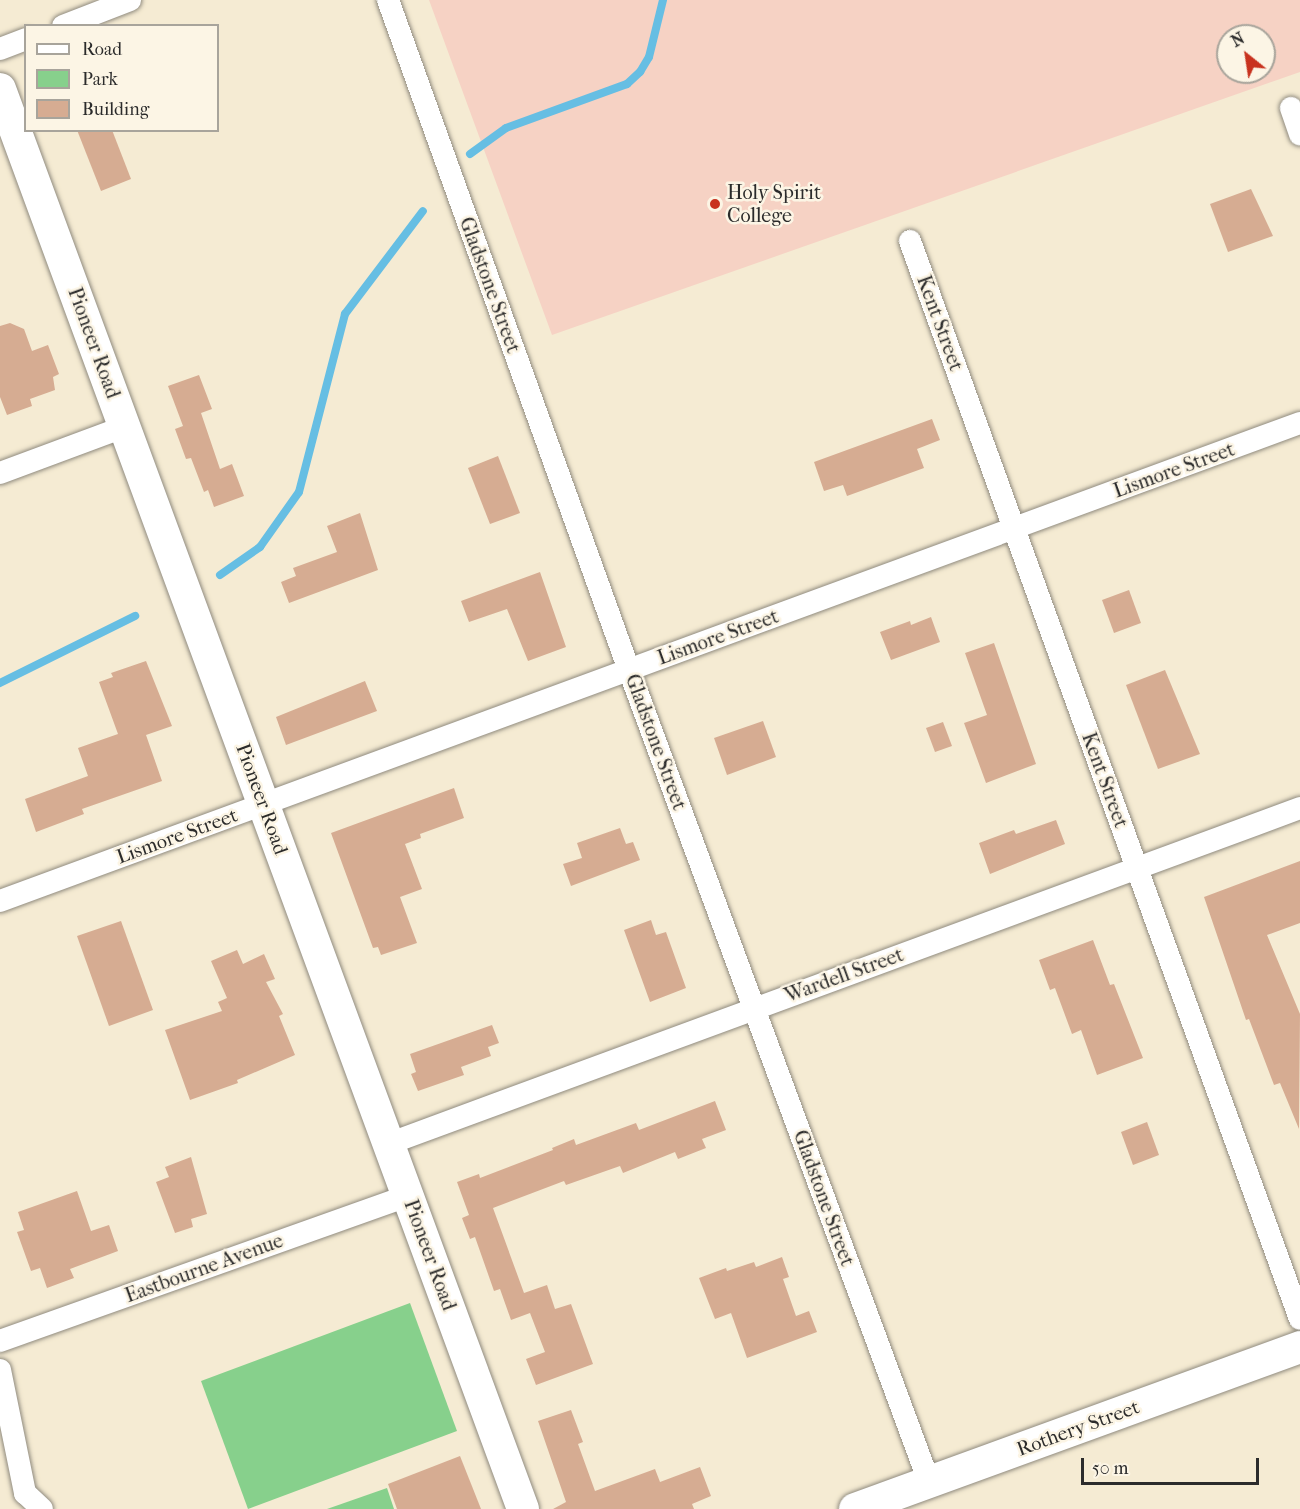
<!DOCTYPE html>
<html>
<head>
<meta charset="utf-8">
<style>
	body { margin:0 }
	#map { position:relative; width:1300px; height:1509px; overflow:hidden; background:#f5ebd3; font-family:"IM FELL French Canon",serif }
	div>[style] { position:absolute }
	.built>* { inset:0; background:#f6d2c4 }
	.green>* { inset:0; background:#87d08c }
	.stream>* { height:8px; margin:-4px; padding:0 4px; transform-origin:4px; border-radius:4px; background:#66bee3 }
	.building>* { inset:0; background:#d6ac92 }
	.roads { filter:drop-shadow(0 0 2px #908b7f) drop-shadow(0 0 2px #908b7f) }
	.minor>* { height:22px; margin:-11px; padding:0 11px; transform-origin:11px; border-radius:11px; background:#fff }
	.secondary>* { height:32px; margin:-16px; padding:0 16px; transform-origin:16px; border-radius:16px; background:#fff }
	.dots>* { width:16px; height:16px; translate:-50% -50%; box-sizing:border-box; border:3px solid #fcf5e5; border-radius:50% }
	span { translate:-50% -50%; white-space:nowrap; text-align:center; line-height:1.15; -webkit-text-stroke:5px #fcf5e5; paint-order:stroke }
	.poi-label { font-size:20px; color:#2b2b2b }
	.left { translate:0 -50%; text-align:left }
	.street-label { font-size:20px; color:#2b2b2b }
	.legend { position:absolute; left:24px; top:24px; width:195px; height:108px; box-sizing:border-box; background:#fcf5e5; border:2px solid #a8a49b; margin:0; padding:8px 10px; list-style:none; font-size:18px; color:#2b2b2b }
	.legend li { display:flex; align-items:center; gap:12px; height:30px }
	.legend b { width:30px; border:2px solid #a8a49b }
	.north { position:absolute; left:1216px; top:24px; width:60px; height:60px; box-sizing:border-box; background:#fcf5e5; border:2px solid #a8a49b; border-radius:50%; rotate:330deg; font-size:16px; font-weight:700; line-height:24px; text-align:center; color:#2b2b2b }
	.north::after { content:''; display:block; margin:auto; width:21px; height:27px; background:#c8321e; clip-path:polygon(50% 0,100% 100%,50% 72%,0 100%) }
	.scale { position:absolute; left:1081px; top:1458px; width:178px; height:27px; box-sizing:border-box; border:3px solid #2b2b2b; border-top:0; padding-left:8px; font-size:18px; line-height:21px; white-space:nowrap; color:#2b2b2b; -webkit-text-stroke:4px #fcf5e5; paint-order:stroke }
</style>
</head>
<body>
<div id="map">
	<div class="built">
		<i style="clip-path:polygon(evenodd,429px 0,1300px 0,1300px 72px,552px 335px,429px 0,1228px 36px,1264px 36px,1264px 72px,1228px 72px,1228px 36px)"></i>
	</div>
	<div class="green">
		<i style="clip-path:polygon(410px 1303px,457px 1431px,248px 1509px,201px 1381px)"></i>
		<i style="clip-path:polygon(387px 1488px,394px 1509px,327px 1509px)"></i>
	</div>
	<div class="stream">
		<i style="left:470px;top:154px;width:44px;rotate:-35.8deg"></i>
		<i style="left:506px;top:128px;width:129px;rotate:-20deg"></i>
		<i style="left:627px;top:84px;width:18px;rotate:-43deg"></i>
		<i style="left:640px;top:72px;width:17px;rotate:-59deg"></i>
		<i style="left:649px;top:57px;width:59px;rotate:-76.2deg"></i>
		<i style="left:220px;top:575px;width:49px;rotate:-35deg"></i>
		<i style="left:260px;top:547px;width:67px;rotate:-54.7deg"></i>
		<i style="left:299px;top:492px;width:184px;rotate:-75.5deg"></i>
		<i style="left:345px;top:314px;width:129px;rotate:-52.9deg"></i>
		<i style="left:0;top:683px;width:151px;rotate:-26.4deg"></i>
	</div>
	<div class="building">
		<i style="clip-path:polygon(77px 130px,112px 130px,131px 179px,101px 191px)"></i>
		<i style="clip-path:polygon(1251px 189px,1273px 236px,1228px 252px,1210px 204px)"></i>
		<i style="clip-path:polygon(10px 323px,24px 329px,32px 351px,48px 345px,59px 374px,53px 377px,55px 390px,30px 399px,32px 406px,7px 415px,0 397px,0 326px)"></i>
		<i style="clip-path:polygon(199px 375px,212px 409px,201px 413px,220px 469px,232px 464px,244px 496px,214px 507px,208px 490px,204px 492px,191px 458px,186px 459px,175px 429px,183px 426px,168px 386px)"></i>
		<i style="clip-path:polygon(932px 419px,940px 440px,917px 449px,924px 468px,847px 496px,843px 485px,824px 491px,814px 462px)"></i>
		<i style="clip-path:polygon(498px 456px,520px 513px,490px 524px,468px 468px)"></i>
		<i style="clip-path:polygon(360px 513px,378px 570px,289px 603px,281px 582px,296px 576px,293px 568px,337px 552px,327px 526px)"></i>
		<i style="clip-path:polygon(540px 572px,566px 647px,528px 661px,507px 609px,469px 622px,461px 601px)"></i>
		<i style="clip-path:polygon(1129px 590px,1141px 623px,1114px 633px,1102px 600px)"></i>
		<i style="clip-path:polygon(931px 617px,940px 642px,891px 660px,880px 632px,910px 621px,911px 625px)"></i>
		<i style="clip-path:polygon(994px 643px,1036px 764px,986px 783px,964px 723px,987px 715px,965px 653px)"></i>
		<i style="clip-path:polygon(146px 661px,172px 726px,146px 735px,162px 781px,82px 809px,84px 814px,36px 832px,25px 799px,88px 776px,78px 748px,118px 734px,99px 682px,113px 677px,111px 673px)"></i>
		<i style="clip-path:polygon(1165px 670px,1200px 754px,1158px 769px,1126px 685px)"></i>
		<i style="clip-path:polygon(365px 681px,377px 711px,286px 745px,276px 717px)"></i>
		<i style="clip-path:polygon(763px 721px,776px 757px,727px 775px,714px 738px)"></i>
		<i style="clip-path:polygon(943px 722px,952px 746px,935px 752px,926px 728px)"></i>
		<i style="clip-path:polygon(454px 788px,464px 818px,420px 834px,421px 838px,405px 844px,422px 889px,400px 897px,417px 943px,381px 955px,378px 947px,373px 948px,331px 833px)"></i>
		<i style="clip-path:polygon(1056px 820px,1065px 844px,990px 874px,979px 843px,1014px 830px,1016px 834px)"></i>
		<i style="clip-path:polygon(620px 828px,626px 844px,633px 842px,640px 860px,571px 886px,563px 864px,582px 858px,577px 843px)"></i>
		<i style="clip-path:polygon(1300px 861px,1300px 923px,1267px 935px,1300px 1014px,1299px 1129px,1280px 1083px,1274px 1085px,1249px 1019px,1246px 1020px,1204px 897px)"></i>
		<i style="clip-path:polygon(651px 920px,656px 935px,666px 932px,686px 988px,650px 1002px,624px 930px)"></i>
		<i style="clip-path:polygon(121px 921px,153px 1010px,109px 1026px,77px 936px)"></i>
		<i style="clip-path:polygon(1093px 940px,1110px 985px,1114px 984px,1143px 1058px,1097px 1075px,1081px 1030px,1072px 1034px,1055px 988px,1050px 990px,1039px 960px)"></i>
		<i style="clip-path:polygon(237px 950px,243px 964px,264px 954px,275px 979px,266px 982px,283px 1014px,279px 1016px,295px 1055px,237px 1080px,238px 1083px,190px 1100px,165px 1030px,222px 1011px,218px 1002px,227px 998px,211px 961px)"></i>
		<i style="clip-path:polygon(492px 1025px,499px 1043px,488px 1047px,491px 1056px,461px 1067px,464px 1075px,418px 1091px,411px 1074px,416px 1072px,410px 1054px)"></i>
		<i style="clip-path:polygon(715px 1101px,726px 1130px,702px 1139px,706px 1148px,678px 1159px,675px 1152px,623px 1173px,620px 1166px,566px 1185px,564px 1181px,493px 1208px,524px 1293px,547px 1285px,555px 1309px,571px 1304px,593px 1364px,536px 1385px,526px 1359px,545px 1352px,530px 1313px,511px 1320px,500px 1289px,494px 1291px,475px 1237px,470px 1239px,462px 1218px,469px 1215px,457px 1182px,479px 1174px,480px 1178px,553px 1150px,552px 1148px,574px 1139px,576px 1145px,636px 1123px,639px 1130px)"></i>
		<i style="clip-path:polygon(1147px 1122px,1159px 1155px,1133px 1165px,1121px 1132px)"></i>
		<i style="clip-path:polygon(191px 1157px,207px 1214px,191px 1219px,193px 1227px,175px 1233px,156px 1182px,169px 1177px,165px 1167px)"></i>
		<i style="clip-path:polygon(77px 1191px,91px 1231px,109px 1225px,118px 1251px,70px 1269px,74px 1278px,47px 1288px,40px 1268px,31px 1271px,17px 1232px,24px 1230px,18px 1212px)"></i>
		<i style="clip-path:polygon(782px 1257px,789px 1277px,783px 1279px,796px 1316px,809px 1311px,817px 1332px,747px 1358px,731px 1313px,715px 1319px,699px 1278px,726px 1268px,727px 1271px,754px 1262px,756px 1267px)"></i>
		<i style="clip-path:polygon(571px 1410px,583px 1442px,578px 1444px,595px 1491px,655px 1469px,660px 1482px,700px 1467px,711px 1496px,692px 1504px,694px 1509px,553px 1509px,566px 1502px,538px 1421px)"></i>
		<i style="clip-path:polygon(460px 1456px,481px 1509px,397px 1509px,388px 1484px)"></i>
	</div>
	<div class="roads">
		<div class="minor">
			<i style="left:388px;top:0;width:712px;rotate:70.22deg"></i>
			<i style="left:629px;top:670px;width:866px;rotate:69.72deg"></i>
			<i style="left:63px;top:26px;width:72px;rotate:-21.2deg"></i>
			<i style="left:0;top:49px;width:28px;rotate:-21deg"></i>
			<i style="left:1291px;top:108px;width:28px;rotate:71deg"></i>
			<i style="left:910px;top:241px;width:1146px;rotate:70.11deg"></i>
			<i style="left:0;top:473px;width:132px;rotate:-20.4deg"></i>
			<i style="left:0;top:901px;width:1385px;rotate:-20.19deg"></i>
			<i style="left:388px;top:1144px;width:972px;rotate:-20.22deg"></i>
			<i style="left:0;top:1341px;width:432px;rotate:-19.6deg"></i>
			<i style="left:0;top:1370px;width:126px;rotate:78.5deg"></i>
			<i style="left:25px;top:1493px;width:23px;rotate:43deg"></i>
		</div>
		<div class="secondary">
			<i style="left:0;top:89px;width:1513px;rotate:69.78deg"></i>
			<i style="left:855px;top:1509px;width:474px;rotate:-20deg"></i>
		</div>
	</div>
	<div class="dots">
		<i style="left:715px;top:204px;background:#c8321e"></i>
	</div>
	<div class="poi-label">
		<span class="left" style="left:727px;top:204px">Holy Spirit<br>College</span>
	</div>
	<div class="street-label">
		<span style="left:490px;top:285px;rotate:70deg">Gladstone Street</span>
		<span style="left:940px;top:323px;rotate:70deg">Kent Street</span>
		<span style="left:94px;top:343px;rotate:70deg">Pioneer Road</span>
		<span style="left:1174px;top:470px;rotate:-20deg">Lismore Street</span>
		<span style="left:718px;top:637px;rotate:-20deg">Lismore Street</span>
		<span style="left:656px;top:742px;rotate:70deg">Gladstone Street</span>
		<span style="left:1105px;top:780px;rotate:70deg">Kent Street</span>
		<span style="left:262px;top:799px;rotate:70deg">Pioneer Road</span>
		<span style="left:177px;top:836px;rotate:-20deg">Lismore Street</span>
		<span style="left:844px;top:975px;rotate:-20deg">Wardell Street</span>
		<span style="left:824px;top:1198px;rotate:70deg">Gladstone Street</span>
		<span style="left:430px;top:1255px;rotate:70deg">Pioneer Road</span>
		<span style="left:204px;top:1268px;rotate:-20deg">Eastbourne Avenue</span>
		<span style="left:1078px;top:1428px;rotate:-20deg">Rothery Street</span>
	</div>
	<ul class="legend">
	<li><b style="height:8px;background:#fff"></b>Road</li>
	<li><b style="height:16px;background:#87d08c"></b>Park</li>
	<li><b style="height:16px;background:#d6ac92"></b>Building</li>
	</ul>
	<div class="north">N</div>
	<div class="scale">50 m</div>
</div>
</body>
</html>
